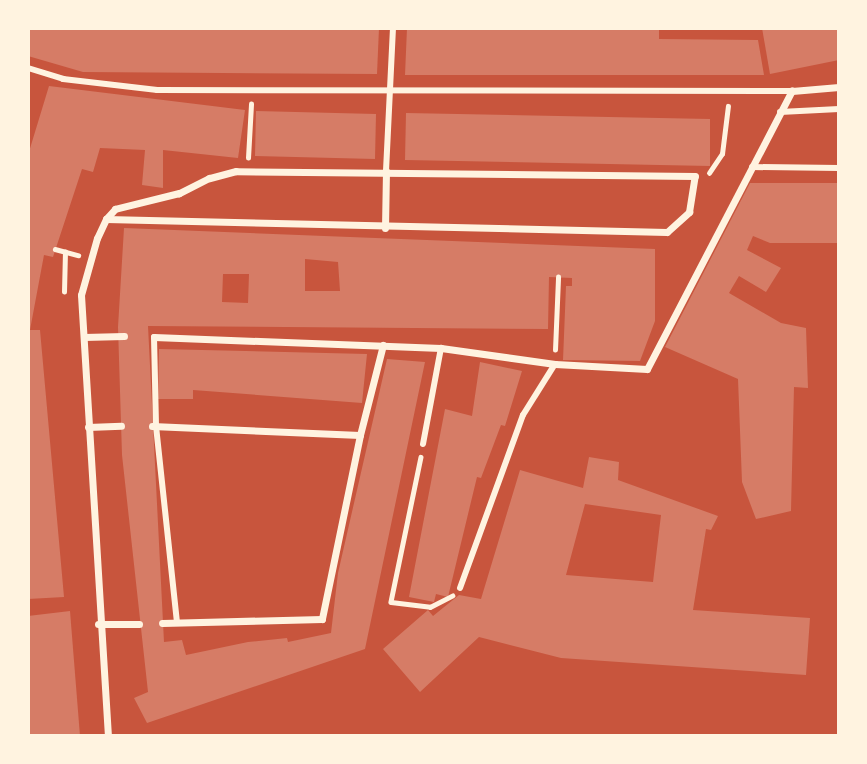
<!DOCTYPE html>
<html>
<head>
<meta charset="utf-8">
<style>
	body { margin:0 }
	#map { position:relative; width:867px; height:764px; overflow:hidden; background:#c8553d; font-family:"PT Sans Narrow",sans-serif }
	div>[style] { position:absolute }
	.building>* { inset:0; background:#d67c66 }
	.path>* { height:4.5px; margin:-2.25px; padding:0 2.25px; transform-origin:2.25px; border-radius:2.25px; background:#fff3e0 }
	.pedestrian>* { height:6px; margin:-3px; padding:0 3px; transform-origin:3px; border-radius:3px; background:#fff3e0 }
	.minor>* { height:7px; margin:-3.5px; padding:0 3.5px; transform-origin:3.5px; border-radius:3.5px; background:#fff3e0 }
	span { translate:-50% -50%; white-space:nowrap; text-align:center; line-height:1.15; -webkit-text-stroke:7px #fff3e0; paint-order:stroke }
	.frame { position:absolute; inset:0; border:30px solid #fff3e0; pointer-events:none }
</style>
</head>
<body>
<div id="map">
	<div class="building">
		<i style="clip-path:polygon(28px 28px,379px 28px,377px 74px,83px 72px,28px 56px)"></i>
		<i style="clip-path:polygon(407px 28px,659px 28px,659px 39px,758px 40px,764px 75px,405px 75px)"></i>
		<i style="clip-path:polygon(762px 28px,839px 28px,839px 60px,770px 74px)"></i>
		<i style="clip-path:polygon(49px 86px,245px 110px,238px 158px,163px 150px,163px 188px,142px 185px,145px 150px,100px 148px,93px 172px,82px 169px,53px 257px,44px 255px,30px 330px,40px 330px,64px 597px,28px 599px,28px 155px)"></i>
		<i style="clip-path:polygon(256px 111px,376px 114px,375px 159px,255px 156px)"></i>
		<i style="clip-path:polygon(406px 113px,710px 119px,710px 166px,405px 160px)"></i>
		<i style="clip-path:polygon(750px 183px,839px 183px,839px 243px,770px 243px,753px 236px,747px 250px,781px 268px,766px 292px,739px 276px,729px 293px,781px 323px,806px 328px,808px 388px,794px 387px,791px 511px,756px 519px,742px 482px,738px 379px,665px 347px)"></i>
		<i style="clip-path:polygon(evenodd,124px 228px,655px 249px,655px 321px,640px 361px,563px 360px,566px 286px,572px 286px,572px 278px,549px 277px,548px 329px,148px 326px,164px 642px,182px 640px,186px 655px,248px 642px,287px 638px,288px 642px,331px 633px,338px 573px,387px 359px,425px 362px,365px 649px,147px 723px,134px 698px,148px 692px,122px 455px,118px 327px,124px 228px,305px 259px,338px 262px,340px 291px,305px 291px,305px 259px,124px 228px,223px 274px,249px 274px,248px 303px,222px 302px,223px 274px)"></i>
		<i style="clip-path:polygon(159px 349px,367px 354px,362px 403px,193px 390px,193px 399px,158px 399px)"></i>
		<i style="clip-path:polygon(480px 362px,522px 371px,505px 426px,501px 425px,481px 478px,477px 477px,448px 597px,436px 594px,434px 602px,409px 597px,445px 409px,472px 416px)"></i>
		<i style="clip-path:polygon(evenodd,589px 457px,619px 462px,618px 480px,718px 516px,711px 530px,706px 529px,693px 610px,810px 618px,806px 675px,561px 658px,479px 637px,420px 692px,383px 649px,428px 610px,433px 616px,459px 595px,481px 599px,520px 470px,583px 488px,589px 457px,585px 504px,661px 515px,653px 582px,566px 575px,585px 504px)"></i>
		<i style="clip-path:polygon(70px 611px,80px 736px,28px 736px,28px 616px)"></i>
	</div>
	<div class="path">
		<i style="left:248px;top:158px;width:54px;rotate:-86.8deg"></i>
		<i style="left:709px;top:173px;width:23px;rotate:-56deg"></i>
		<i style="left:722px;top:154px;width:48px;rotate:-82.9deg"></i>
		<i style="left:55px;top:249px;width:24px;rotate:15deg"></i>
		<i style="left:64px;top:292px;width:40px;rotate:-88.6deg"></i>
		<i style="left:555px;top:350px;width:73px;rotate:-87.6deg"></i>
		<i style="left:421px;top:457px;width:148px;rotate:101.7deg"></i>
		<i style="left:391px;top:602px;width:39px;rotate:7deg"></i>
		<i style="left:430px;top:607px;width:25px;rotate:-27deg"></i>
	</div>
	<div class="pedestrian">
		<i style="left:28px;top:68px;width:37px;rotate:17deg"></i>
		<i style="left:63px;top:79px;width:95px;rotate:6.7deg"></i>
		<i style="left:157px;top:90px;width:635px;rotate:0.09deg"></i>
		<i style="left:780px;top:112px;width:59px;rotate:-2.9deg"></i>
		<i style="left:752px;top:167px;width:87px;rotate:0.7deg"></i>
		<i style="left:386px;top:171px;width:143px;rotate:-87.2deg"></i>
		<i style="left:154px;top:337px;width:89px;rotate:88.7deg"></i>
		<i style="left:156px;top:426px;width:197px;rotate:83.9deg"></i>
		<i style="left:423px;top:444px;width:98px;rotate:-79.4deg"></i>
		<i style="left:460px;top:588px;width:184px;rotate:-70deg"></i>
		<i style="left:523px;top:415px;width:60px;rotate:-57.9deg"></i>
	</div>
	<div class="minor">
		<i style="left:106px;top:219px;width:561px;rotate:1.33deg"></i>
		<i style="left:667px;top:232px;width:30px;rotate:-42deg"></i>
		<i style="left:689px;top:212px;width:36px;rotate:-81deg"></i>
		<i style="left:695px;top:176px;width:459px;rotate:-179.4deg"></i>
		<i style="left:236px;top:171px;width:28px;rotate:165deg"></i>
		<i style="left:209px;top:178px;width:34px;rotate:153deg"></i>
		<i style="left:179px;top:193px;width:66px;rotate:166deg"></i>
		<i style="left:115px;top:209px;width:13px;rotate:132deg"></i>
		<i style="left:106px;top:219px;width:21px;rotate:115deg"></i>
		<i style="left:97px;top:238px;width:59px;rotate:105.7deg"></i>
		<i style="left:81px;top:295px;width:442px;rotate:86.5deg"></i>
		<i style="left:385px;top:228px;width:57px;rotate:-89deg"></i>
		<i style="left:84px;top:337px;width:40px;rotate:-1.4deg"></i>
		<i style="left:154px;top:337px;width:287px;rotate:2.2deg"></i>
		<i style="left:441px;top:348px;width:115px;rotate:8deg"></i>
		<i style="left:555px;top:364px;width:92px;rotate:3.1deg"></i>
		<i style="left:647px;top:369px;width:314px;rotate:-62.5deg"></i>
		<i style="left:792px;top:91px;width:47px;rotate:-4.9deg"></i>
		<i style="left:152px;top:426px;width:208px;rotate:2.5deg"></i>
		<i style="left:360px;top:435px;width:188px;rotate:101.7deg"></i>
		<i style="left:322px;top:619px;width:160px;rotate:178.6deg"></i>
		<i style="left:88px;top:427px;width:33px;rotate:-2deg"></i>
		<i style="left:360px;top:435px;width:93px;rotate:-75.7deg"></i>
		<i style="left:98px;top:624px;width:41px"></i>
	</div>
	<div class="frame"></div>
</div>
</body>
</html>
